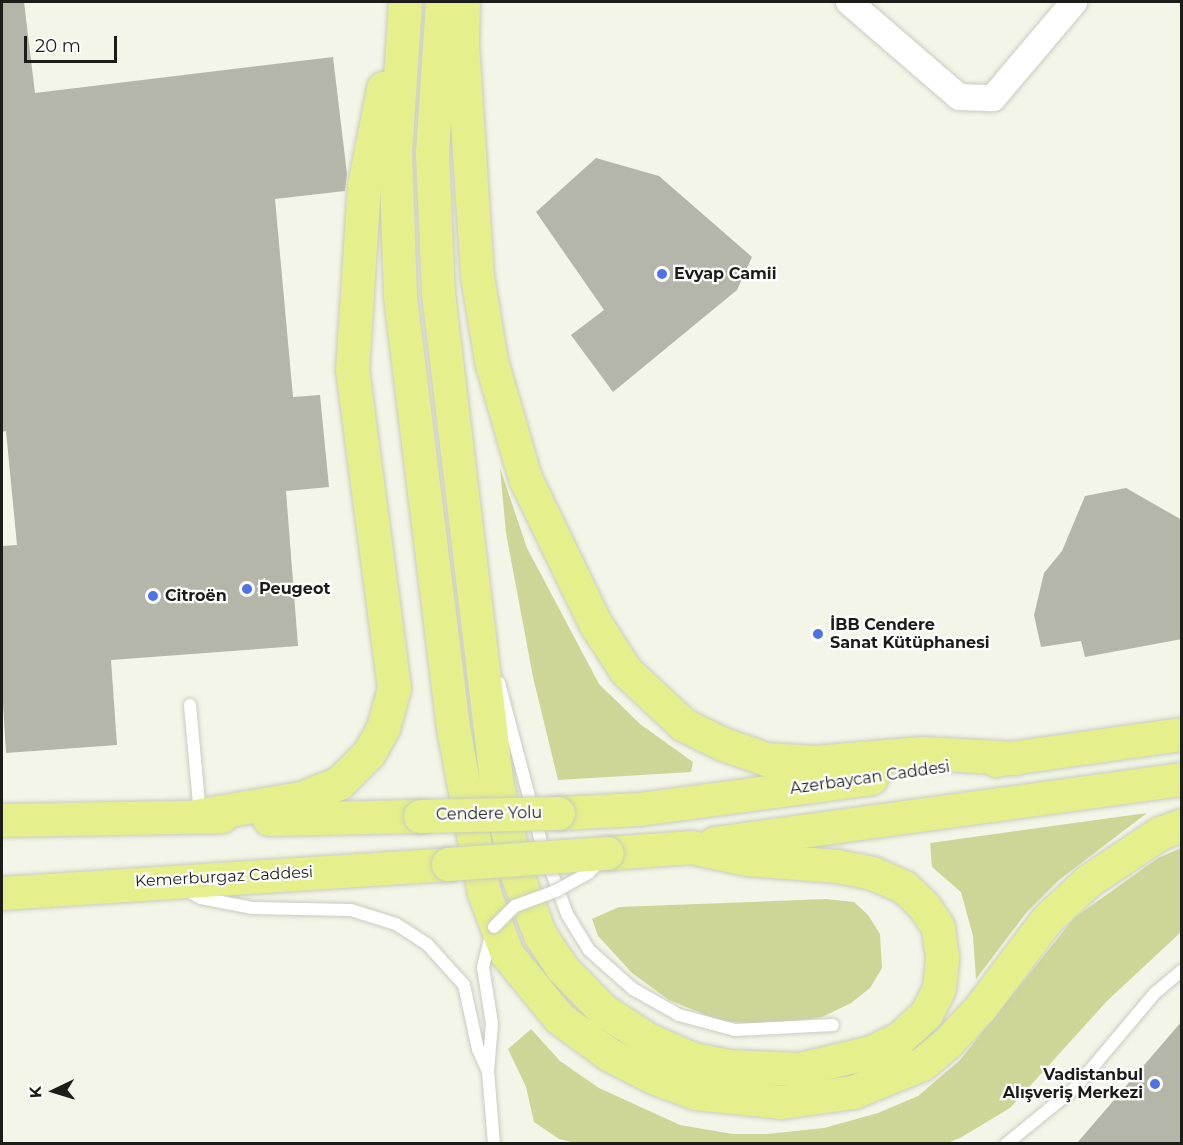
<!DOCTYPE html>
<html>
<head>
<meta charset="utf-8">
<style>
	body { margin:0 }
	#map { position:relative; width:1183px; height:1145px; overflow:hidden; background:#f3f5e8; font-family:Montserrat,sans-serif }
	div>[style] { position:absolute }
	.green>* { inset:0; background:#cdd697 }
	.building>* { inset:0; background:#b3b6a9 }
	.roads { filter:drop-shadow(0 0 2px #caccbf) drop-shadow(0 0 2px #caccbf) }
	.lane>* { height:12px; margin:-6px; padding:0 6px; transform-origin:6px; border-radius:6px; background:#fff }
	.street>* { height:26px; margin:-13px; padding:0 13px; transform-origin:13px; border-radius:13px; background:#fff }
	.primary>* { height:33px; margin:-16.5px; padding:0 16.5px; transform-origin:16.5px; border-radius:16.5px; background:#e5ef8b }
	.bridges { filter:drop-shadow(0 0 2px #caccbf) drop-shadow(0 0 2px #caccbf) }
	.lane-bridge>* { height:12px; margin:-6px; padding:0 6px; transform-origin:6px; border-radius:6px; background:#fff }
	.primary-bridge>* { height:33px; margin:-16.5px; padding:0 16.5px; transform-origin:16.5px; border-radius:16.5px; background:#e5ef8b }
	.dots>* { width:16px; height:16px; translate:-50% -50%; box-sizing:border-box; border:3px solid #fff; border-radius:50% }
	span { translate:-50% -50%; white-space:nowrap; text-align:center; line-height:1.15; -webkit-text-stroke:4.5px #fff; paint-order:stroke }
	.poi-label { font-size:16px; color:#1c1c18; font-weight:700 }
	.left { translate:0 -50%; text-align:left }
	.right { translate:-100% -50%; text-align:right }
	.street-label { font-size:16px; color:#1c1c18 }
	.frame { position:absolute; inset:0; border:3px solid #1c1c18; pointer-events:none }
	.north { position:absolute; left:24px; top:1061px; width:60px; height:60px; -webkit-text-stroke:4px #fff; paint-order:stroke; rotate:266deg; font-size:16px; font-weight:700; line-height:24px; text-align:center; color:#1c1c18 }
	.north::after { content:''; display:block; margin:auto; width:21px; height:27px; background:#1c1c18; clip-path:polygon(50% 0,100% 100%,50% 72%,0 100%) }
	.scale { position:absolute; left:24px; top:36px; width:93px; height:27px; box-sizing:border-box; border:3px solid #1c1c18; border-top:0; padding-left:8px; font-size:18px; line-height:21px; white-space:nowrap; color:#1c1c18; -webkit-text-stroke:4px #fff; paint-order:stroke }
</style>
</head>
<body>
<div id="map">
	<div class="green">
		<i style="clip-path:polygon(500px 468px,527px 548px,599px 684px,640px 724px,693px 762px,691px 772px,558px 780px,533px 677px,506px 533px)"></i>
		<i style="clip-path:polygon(1147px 813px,1059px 880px,1026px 913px,976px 979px,973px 936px,961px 892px,932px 867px,930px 843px)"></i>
		<i style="clip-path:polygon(1181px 848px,1181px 932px,1107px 1001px,1010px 1108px,960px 1138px,944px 1144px,580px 1144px,559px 1139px,534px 1122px,526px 1087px,508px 1049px,531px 1029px,560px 1061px,599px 1088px,680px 1125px,733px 1134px,767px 1134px,824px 1128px,878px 1113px,918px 1096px,960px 1060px,1074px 918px,1158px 858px)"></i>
		<i style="clip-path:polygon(826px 899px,854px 902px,868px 915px,880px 934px,882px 968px,870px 988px,851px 1003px,822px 1017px,770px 1025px,721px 1021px,669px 1000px,632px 973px,598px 936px,592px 919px,619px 907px)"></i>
	</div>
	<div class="building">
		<i style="clip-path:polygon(2px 2px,24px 2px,35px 93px,333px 57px,347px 174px,345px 191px,275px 199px,293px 397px,320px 395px,329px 487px,286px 491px,298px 646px,111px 660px,117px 745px,6px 753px,2px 687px,2px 546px,17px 545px,6px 431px,2px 432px)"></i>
		<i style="clip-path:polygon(596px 158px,659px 176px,752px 257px,737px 290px,613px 392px,571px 335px,604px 310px,536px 212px)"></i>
		<i style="clip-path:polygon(1126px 488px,1182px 520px,1182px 639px,1085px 657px,1081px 641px,1041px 647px,1034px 615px,1044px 573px,1062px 551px,1085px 496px)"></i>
		<i style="clip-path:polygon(1182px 1021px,1182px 1143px,1077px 1143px)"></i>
	</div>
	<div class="roads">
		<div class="lane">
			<i style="left:499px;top:683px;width:169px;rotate:75.2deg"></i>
			<i style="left:542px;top:846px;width:72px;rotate:69.8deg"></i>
			<i style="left:567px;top:914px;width:42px;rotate:58.6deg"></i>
			<i style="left:589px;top:950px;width:59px;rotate:41.6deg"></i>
			<i style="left:633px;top:989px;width:53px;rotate:29.5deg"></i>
			<i style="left:679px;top:1015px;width:58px;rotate:15deg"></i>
			<i style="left:735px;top:1030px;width:98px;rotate:-2.9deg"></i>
			<i style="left:190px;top:705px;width:110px;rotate:84.8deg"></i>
			<i style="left:186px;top:890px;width:17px;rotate:28deg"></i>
			<i style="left:201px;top:898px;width:53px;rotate:10.9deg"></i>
			<i style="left:253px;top:908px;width:98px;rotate:1.2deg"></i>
			<i style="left:351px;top:910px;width:47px;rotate:17.3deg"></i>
			<i style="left:396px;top:924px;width:37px;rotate:33deg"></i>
			<i style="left:427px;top:944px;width:55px;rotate:47.9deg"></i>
			<i style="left:464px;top:985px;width:66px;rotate:77.7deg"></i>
			<i style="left:478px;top:1049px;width:24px;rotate:66deg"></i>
			<i style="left:492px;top:931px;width:37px;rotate:104deg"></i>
			<i style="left:483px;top:967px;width:58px;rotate:81deg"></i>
			<i style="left:492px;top:1024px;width:47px;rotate:94.9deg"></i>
			<i style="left:488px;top:1071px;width:73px;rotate:85.3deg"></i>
			<i style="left:1006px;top:1144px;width:89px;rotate:-39.1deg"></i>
			<i style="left:1075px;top:1088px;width:124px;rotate:-49.9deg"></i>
			<i style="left:1155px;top:993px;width:35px;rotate:-40deg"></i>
		</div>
		<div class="street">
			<i style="left:849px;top:2px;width:145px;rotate:40.8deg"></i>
			<i style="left:959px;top:97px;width:34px;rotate:2deg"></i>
			<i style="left:993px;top:98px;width:126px;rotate:-49.8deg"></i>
		</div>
		<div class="primary">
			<i style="left:405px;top:2px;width:150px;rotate:93.8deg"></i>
			<i style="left:395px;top:152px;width:144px;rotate:88deg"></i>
			<i style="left:400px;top:296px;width:440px;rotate:83deg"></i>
			<i style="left:454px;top:733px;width:163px;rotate:79.4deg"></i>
			<i style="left:484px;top:893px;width:65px;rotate:69.3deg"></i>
			<i style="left:507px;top:954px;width:82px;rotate:50.9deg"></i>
			<i style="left:559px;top:1018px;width:63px;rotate:36deg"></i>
			<i style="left:610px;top:1055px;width:48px;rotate:27.1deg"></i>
			<i style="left:653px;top:1077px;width:46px;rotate:20.4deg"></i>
			<i style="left:696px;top:1093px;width:85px;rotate:6deg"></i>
			<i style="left:781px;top:1102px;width:73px;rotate:-7.9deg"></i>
			<i style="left:853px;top:1092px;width:74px;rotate:-22.1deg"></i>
			<i style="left:922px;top:1064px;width:34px;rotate:-40deg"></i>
			<i style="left:948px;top:1042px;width:47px;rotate:-46.7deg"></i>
			<i style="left:980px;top:1008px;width:111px;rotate:-53deg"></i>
			<i style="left:1047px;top:919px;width:56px;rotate:-42.8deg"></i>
			<i style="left:1088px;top:881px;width:87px;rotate:-33.7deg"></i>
			<i style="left:1160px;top:833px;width:23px;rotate:-20deg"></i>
			<i style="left:442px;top:2px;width:152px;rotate:93.8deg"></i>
			<i style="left:432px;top:154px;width:139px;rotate:87.5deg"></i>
			<i style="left:438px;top:293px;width:491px;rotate:83.2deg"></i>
			<i style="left:496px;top:781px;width:98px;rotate:77.1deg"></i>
			<i style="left:518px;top:877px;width:62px;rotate:69.2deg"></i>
			<i style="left:540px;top:935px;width:40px;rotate:56deg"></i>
			<i style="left:562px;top:968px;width:59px;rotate:45.7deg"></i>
			<i style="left:603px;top:1010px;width:55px;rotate:33.1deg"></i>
			<i style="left:649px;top:1040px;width:48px;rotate:23.4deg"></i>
			<i style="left:693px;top:1059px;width:36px;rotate:11deg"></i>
			<i style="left:728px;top:1066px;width:71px;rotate:2.4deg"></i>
			<i style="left:799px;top:1069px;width:74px;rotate:-13.3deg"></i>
			<i style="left:871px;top:1052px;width:32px;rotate:-26deg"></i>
			<i style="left:900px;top:1038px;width:35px;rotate:-43deg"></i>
			<i style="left:926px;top:1014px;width:29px;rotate:-63deg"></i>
			<i style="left:939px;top:988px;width:31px;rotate:-84deg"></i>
			<i style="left:942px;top:957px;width:30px;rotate:-98deg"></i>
			<i style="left:938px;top:927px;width:25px;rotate:-124deg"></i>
			<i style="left:924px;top:906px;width:28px;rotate:-136deg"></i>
			<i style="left:904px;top:887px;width:34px;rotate:-156deg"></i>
			<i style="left:873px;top:873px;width:36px;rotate:-169deg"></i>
			<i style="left:838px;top:866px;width:92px;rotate:-175.6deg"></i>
			<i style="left:746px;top:859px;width:56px;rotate:-167.7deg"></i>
			<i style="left:691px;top:847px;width:84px;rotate:175.9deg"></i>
			<i style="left:463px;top:2px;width:42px;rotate:91.4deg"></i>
			<i style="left:462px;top:44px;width:232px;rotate:86.3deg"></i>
			<i style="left:477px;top:276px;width:86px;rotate:80.6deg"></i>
			<i style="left:491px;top:361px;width:122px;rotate:73.8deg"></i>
			<i style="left:525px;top:478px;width:161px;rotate:64.2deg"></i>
			<i style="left:595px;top:623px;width:57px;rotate:57.1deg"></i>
			<i style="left:626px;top:671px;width:79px;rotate:43deg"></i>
			<i style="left:684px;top:725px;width:43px;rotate:26deg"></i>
			<i style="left:723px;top:744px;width:46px;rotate:19.2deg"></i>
			<i style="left:766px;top:759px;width:48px;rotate:3.6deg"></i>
			<i style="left:814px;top:762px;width:108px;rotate:-4.8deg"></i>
			<i style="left:922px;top:753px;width:94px;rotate:3deg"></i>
			<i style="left:996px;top:760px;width:188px;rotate:-8deg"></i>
			<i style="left:558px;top:813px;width:81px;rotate:-2.8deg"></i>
			<i style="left:639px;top:809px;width:234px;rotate:-7.6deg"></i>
			<i style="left:200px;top:815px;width:102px;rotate:-9.6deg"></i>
			<i style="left:301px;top:798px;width:41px;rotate:-21.5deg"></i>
			<i style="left:339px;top:783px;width:42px;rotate:-45deg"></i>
			<i style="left:369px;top:753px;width:29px;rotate:-61deg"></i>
			<i style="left:383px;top:728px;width:41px;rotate:-74.6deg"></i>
			<i style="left:394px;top:688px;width:321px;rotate:-97.5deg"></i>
			<i style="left:352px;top:370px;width:185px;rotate:-86.3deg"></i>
			<i style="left:364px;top:185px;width:99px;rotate:-78.9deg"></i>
			<i style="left:269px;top:819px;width:151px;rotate:-1.1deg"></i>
			<i style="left:2px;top:820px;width:219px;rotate:-1deg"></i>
			<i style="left:714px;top:843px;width:472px;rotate:-7.8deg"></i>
			<i style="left:2px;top:893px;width:447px;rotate:-3.7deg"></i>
		</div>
	</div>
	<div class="bridges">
		<div class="lane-bridge">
			<i style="left:494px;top:927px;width:30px;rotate:-45deg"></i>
			<i style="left:515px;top:906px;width:44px;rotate:-20.1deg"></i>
			<i style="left:556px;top:891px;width:37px;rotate:-29deg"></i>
			<i style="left:588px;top:873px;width:18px;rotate:-45deg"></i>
		</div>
		<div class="primary-bridge">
			<i style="left:420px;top:816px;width:138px;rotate:-1.2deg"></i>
			<i style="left:448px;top:864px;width:159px;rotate:-4deg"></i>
		</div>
	</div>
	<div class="dots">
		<i style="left:662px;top:274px;background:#4d73e6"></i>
		<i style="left:247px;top:589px;background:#4d73e6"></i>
		<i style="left:153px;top:596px;background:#4d73e6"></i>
		<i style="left:818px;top:634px;background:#4d73e6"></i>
		<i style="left:1155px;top:1084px;background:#4d73e6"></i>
	</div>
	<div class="poi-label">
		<span class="left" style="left:674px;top:274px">Evyap Camii</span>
		<span class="left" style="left:259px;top:589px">Peugeot</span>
		<span class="left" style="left:165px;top:596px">Citroën</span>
		<span class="left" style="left:830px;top:634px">İBB Cendere<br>Sanat Kütüphanesi</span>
		<span class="right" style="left:1143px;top:1084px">Vadistanbul<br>Alışveriş Merkezi</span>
	</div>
	<div class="street-label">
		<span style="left:870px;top:778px;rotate:-8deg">Azerbaycan Caddesi</span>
		<span style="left:489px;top:814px;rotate:-1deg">Cendere Yolu</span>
		<span style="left:224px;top:877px;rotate:-3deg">Kemerburgaz Caddesi</span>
	</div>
	<div class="frame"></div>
	<div class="north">K</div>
	<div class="scale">20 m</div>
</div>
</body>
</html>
